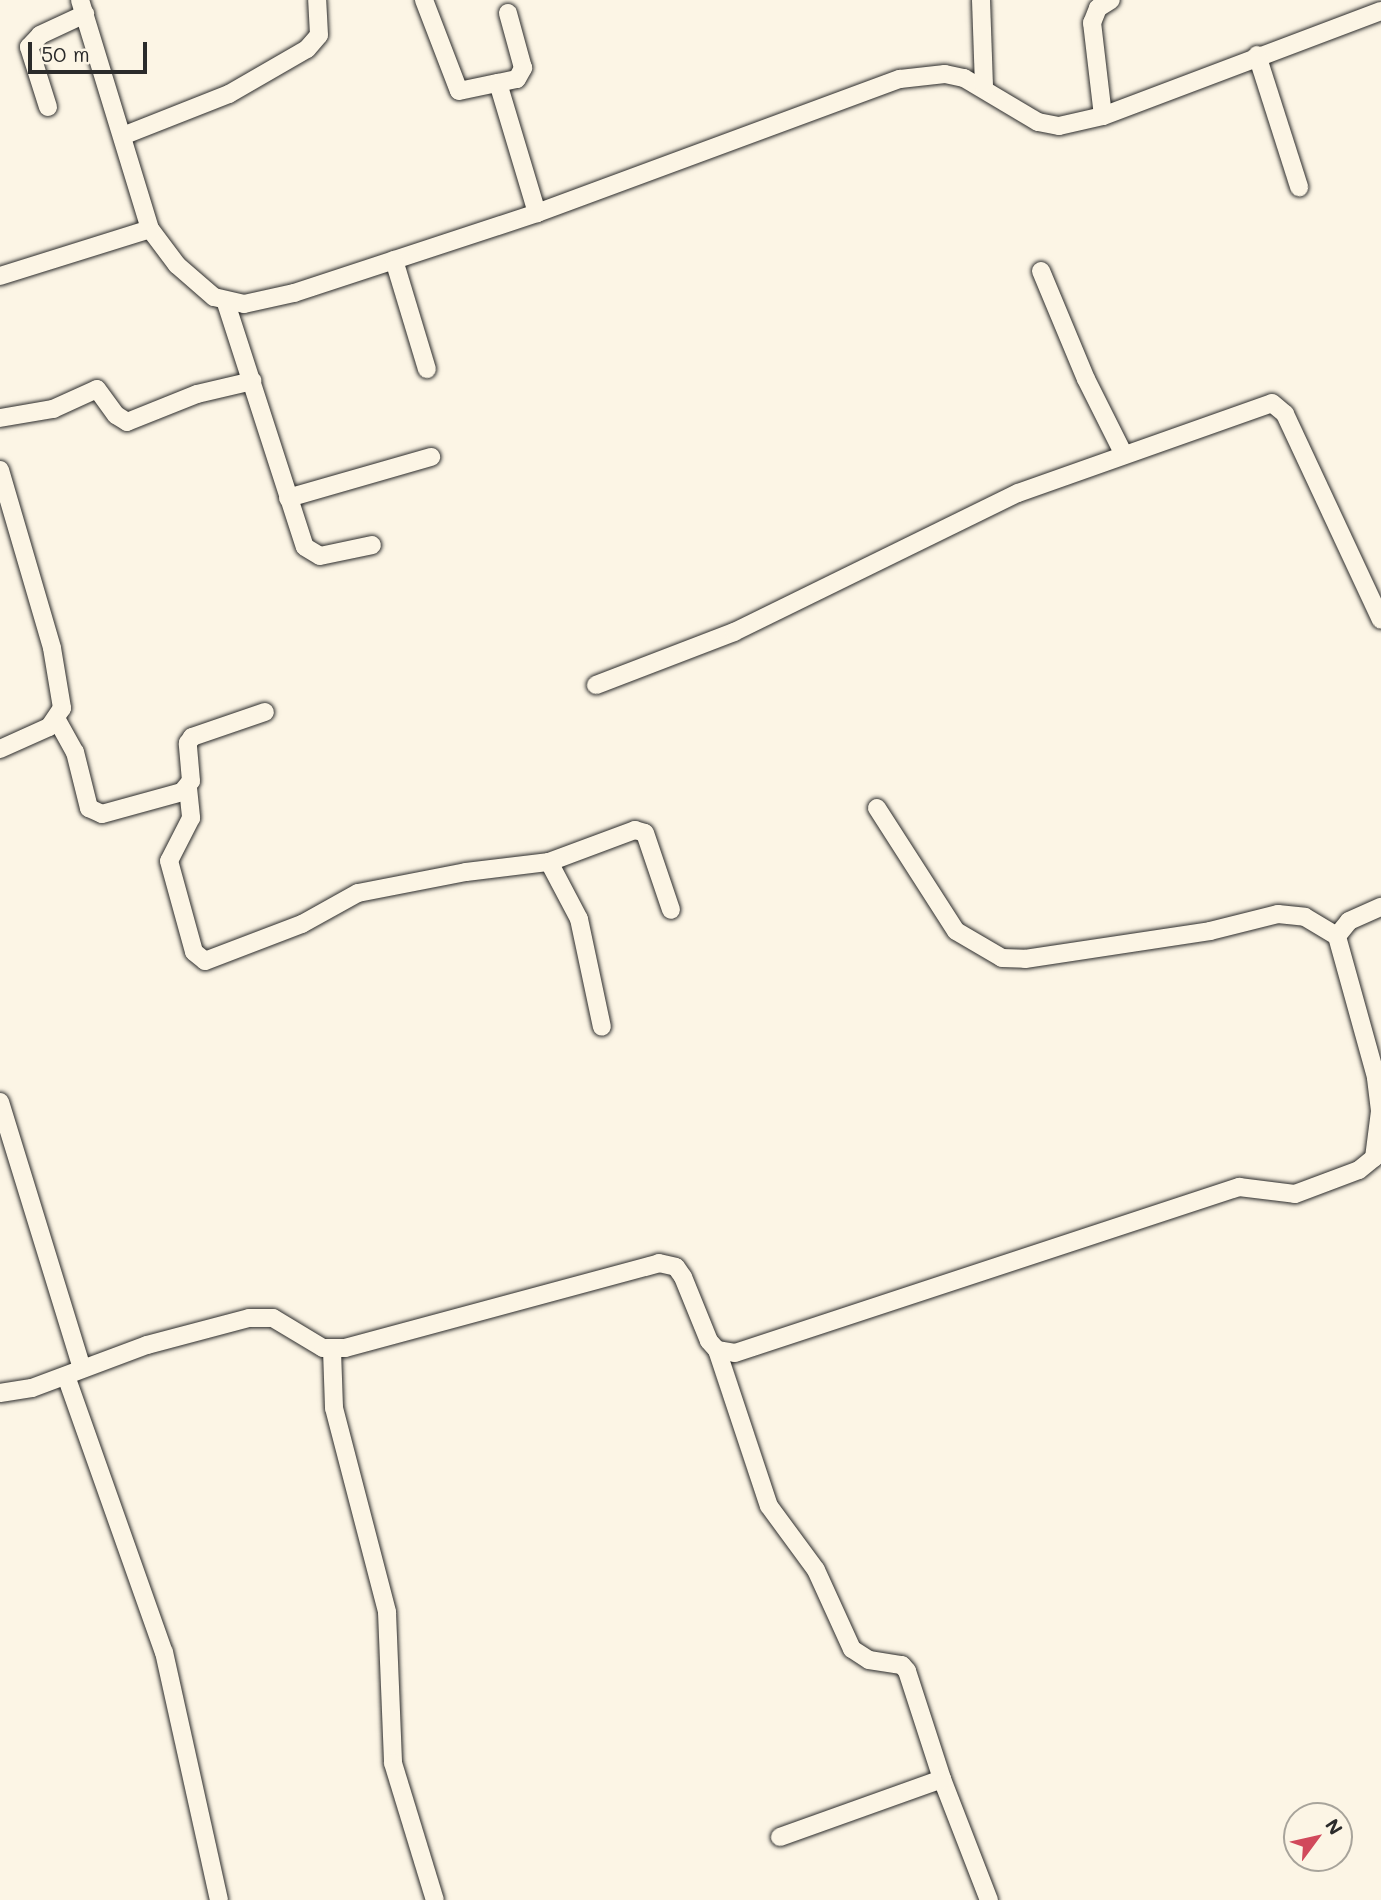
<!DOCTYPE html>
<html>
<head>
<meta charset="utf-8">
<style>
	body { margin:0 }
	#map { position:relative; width:1381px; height:1900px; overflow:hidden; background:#fcf5e5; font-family:Mali,sans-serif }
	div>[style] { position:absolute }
	.roads { filter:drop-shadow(0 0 2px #2b2b2b) drop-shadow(0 0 2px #2b2b2b) }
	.minor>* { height:18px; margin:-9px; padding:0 9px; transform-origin:9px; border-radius:9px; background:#fcf5e5 }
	span { translate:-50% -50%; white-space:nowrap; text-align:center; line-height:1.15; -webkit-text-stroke:6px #fcf5e5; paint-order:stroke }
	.north { position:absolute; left:1283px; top:1802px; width:70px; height:70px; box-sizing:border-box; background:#fcf5e5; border:2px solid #a8a49b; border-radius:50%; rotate:57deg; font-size:19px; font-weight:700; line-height:28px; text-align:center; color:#2b2b2b }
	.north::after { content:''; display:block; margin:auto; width:24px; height:32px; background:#d1495b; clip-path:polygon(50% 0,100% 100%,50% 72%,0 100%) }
	.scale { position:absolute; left:28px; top:42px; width:119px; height:32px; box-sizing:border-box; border:4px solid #2b2b2b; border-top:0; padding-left:9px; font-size:21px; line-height:24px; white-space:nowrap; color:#2b2b2b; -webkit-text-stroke:5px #fcf5e5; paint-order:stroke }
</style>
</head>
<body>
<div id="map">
	<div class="roads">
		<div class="minor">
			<i style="left:80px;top:0;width:239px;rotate:73deg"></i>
			<i style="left:150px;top:229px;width:45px;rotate:53.1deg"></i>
			<i style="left:177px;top:265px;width:49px;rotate:40.9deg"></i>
			<i style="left:214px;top:297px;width:31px;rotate:13deg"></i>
			<i style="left:244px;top:304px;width:51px;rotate:-12.4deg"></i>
			<i style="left:294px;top:293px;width:256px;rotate:-18.2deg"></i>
			<i style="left:537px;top:213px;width:387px;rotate:-20.3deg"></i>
			<i style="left:900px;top:79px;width:45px;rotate:-6.3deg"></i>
			<i style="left:945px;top:74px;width:19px;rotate:12deg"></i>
			<i style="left:964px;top:78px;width:86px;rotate:30.7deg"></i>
			<i style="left:1038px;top:122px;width:21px;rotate:11deg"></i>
			<i style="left:1059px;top:126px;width:45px;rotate:-12.8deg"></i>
			<i style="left:1103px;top:116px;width:297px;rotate:-20.7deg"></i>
			<i style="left:424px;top:0;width:97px;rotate:69deg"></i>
			<i style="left:459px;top:91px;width:40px;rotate:-12deg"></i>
			<i style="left:498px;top:83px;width:136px;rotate:73.3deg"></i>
			<i style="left:981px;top:0;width:88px;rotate:88deg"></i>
			<i style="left:1257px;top:55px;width:139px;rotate:72.3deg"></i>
			<i style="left:498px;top:83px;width:19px;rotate:-12deg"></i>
			<i style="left:517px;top:79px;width:13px;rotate:-61deg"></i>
			<i style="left:523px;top:68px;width:57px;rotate:-105.3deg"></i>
			<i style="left:48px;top:107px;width:63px;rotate:-107.6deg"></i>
			<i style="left:29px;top:47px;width:16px;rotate:-47deg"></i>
			<i style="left:40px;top:35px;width:50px;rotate:-25deg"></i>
			<i style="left:1103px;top:116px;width:94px;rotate:-96.7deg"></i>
			<i style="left:1092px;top:23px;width:16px;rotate:-68deg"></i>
			<i style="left:1098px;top:8px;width:15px;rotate:-32deg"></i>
			<i style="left:125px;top:135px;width:112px;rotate:-21.5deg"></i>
			<i style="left:229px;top:94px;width:90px;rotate:-30deg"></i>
			<i style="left:307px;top:49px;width:18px;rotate:-49deg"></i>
			<i style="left:319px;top:35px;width:35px;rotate:-93deg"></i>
			<i style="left:394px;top:260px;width:114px;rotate:73.2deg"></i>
			<i style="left:1041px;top:271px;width:117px;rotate:67.4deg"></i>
			<i style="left:1086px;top:379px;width:83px;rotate:63.4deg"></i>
			<i style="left:0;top:276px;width:157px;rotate:-17.4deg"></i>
			<i style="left:226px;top:303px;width:256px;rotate:72.1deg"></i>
			<i style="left:305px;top:547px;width:17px;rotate:31deg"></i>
			<i style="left:320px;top:556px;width:53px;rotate:-11.9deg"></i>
			<i style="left:0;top:418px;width:54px;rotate:-9.6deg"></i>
			<i style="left:53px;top:409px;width:48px;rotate:-24.4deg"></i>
			<i style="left:97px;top:389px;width:32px;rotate:54deg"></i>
			<i style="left:116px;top:415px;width:13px;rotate:32deg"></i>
			<i style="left:127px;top:422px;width:75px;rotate:-21.8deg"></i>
			<i style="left:197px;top:394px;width:57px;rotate:-13.3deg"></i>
			<i style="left:0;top:470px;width:185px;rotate:73.7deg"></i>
			<i style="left:52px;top:648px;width:61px;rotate:80.5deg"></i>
			<i style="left:62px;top:708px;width:23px;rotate:124deg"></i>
			<i style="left:49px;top:727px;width:54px;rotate:155.8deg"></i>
			<i style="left:288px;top:498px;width:149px;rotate:-16deg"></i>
			<i style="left:596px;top:685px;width:148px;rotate:-21deg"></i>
			<i style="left:734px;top:632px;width:316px;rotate:-26.1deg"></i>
			<i style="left:1018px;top:493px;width:269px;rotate:-19.5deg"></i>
			<i style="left:1272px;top:403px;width:17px;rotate:40deg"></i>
			<i style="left:1285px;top:414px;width:227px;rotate:65deg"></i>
			<i style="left:57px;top:720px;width:37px;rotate:61deg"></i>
			<i style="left:75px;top:752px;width:58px;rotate:76deg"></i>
			<i style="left:89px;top:808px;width:14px;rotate:25deg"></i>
			<i style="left:102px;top:814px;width:83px;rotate:-15.4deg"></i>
			<i style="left:182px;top:792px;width:14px;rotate:-51deg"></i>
			<i style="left:191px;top:781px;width:38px;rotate:-95deg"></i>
			<i style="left:188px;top:743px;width:7px;rotate:-56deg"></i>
			<i style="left:192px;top:737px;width:77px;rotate:-18.9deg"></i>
			<i style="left:188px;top:788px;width:30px;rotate:84deg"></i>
			<i style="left:191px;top:818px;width:48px;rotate:117.1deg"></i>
			<i style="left:169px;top:861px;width:94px;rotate:74.6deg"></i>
			<i style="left:194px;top:952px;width:14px;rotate:39deg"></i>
			<i style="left:205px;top:961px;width:104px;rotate:-20.9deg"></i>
			<i style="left:302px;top:924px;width:64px;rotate:-29deg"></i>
			<i style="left:358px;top:893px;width:110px;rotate:-11deg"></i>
			<i style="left:466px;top:872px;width:84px;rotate:-6.9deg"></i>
			<i style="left:549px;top:862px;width:92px;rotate:-20.4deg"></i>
			<i style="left:635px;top:830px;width:10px;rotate:17deg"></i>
			<i style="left:645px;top:833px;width:81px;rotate:71.3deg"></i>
			<i style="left:877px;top:808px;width:146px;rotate:57.3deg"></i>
			<i style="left:956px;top:931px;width:53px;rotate:30.4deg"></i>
			<i style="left:1002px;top:958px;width:23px;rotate:2deg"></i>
			<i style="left:1025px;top:959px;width:187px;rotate:-8.6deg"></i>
			<i style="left:1210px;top:931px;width:70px;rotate:-14deg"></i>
			<i style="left:1278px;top:914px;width:27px;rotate:6deg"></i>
			<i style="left:1305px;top:917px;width:37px;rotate:31deg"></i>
			<i style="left:549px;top:862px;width:64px;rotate:62.2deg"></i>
			<i style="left:579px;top:919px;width:110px;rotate:78deg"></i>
			<i style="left:0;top:1102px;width:279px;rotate:72.9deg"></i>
			<i style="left:332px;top:1350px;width:58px;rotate:88deg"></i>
			<i style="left:334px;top:1408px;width:211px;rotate:75.4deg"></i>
			<i style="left:387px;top:1612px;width:151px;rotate:87.7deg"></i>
			<i style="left:393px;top:1763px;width:143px;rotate:73deg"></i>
			<i style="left:717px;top:1350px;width:164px;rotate:71.6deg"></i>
			<i style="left:769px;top:1506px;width:79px;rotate:53.7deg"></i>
			<i style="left:816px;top:1570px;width:87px;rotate:65.5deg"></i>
			<i style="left:852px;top:1649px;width:20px;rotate:33deg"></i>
			<i style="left:869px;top:1660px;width:33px;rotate:9deg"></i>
			<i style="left:902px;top:1665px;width:8px;rotate:50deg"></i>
			<i style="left:907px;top:1671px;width:114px;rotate:72deg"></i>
			<i style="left:942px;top:1779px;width:130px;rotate:68.8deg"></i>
			<i style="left:66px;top:1376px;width:293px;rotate:70.5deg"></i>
			<i style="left:164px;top:1652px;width:254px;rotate:77.5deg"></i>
			<i style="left:0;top:1393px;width:32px;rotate:-9deg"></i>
			<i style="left:32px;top:1388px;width:123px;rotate:-20.5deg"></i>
			<i style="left:147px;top:1345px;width:106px;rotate:-14.8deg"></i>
			<i style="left:249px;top:1318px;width:24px"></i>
			<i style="left:273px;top:1318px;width:58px;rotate:31deg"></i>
			<i style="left:323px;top:1348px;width:22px"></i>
			<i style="left:345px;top:1348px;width:325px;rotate:-15.1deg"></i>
			<i style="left:659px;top:1263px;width:17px;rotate:13deg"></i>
			<i style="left:676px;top:1267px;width:12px;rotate:55deg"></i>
			<i style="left:683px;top:1277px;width:69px;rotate:67.9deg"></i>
			<i style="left:709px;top:1341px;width:12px;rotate:48deg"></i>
			<i style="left:717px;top:1350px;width:18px;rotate:9deg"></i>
			<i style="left:735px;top:1353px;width:531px;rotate:-18.23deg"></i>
			<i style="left:1239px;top:1187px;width:56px;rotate:7.1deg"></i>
			<i style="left:1295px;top:1194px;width:68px;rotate:-20.6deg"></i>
			<i style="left:1359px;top:1170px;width:19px;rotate:-39deg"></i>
			<i style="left:1374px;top:1158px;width:47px;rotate:-82.7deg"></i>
			<i style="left:1380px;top:1111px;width:34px;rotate:-97deg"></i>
			<i style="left:1376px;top:1077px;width:146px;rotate:-105.5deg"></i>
			<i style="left:1337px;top:936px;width:19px;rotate:-51deg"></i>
			<i style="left:1349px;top:921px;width:35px;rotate:-24deg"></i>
			<i style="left:780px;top:1837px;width:172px;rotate:-19.7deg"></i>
		</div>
	</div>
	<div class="north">N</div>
	<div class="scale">50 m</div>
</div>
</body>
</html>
